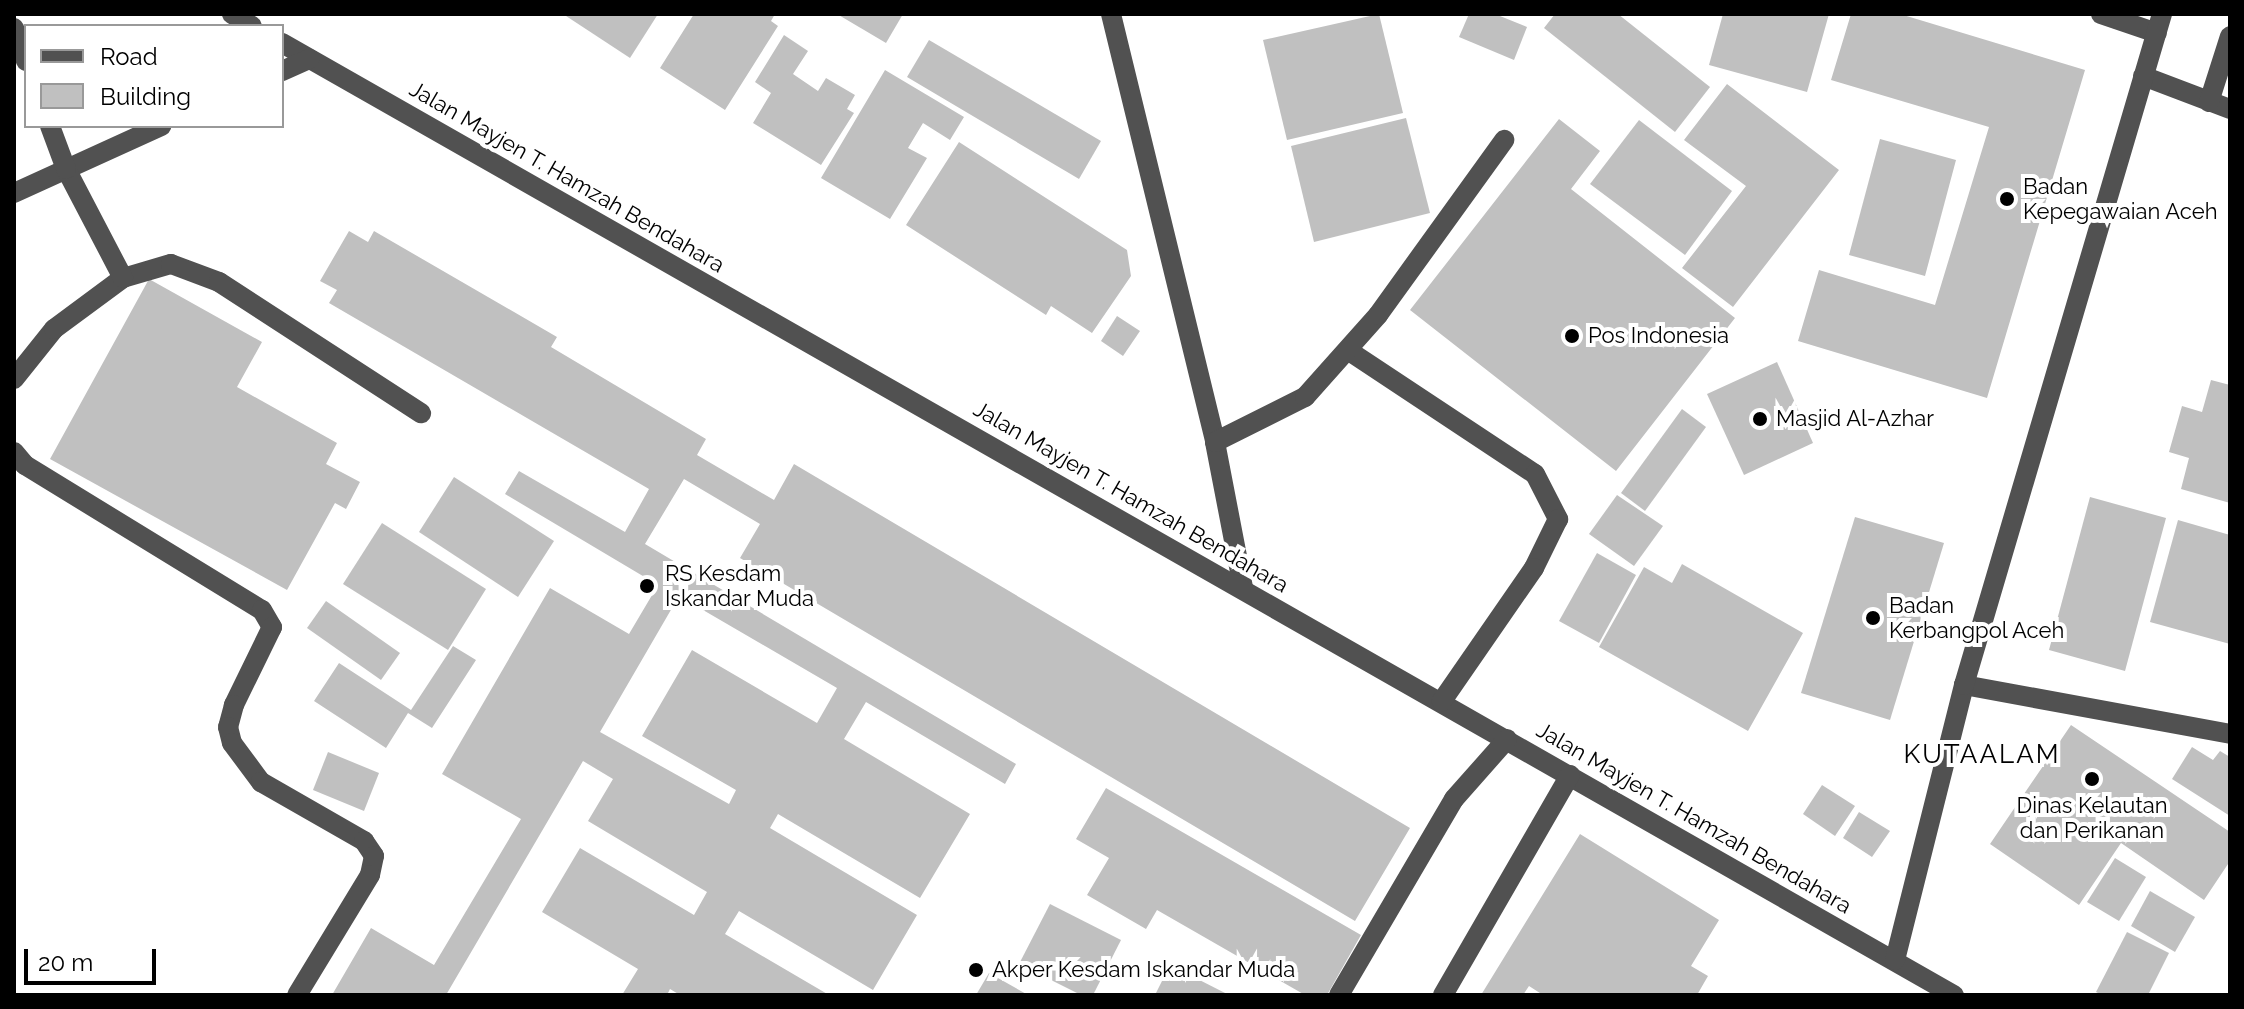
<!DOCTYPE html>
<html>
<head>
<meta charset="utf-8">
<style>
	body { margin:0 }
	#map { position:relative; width:2244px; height:1009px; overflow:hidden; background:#fff; font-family:Raleway,sans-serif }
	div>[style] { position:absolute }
	.building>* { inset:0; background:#c0c0c0 }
	.minor>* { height:20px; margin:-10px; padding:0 10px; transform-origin:10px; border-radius:10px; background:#515151 }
	.dots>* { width:22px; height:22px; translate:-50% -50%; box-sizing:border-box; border:4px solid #fff; border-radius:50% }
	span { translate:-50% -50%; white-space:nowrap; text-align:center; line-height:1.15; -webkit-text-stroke:8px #fff; paint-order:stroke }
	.street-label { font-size:22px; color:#000 }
	.poi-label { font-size:22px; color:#000 }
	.left { translate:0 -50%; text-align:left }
	.quarter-label { font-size:26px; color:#000; letter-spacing:2px }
	.frame { position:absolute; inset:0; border:16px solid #000; pointer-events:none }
	.legend { position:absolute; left:24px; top:24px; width:260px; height:104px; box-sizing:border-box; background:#fff; border:2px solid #999; margin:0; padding:10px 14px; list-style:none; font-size:24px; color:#000 }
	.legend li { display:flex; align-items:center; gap:16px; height:40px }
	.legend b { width:40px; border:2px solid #999 }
	.scale { position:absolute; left:24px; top:949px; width:132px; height:36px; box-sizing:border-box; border:4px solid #000; border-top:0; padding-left:10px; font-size:24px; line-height:28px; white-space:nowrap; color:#000; -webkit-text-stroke:6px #fff; paint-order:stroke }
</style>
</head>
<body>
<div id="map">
	<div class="building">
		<i style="clip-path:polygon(563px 14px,658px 14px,630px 58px)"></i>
		<i style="clip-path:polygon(694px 14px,775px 14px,771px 21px,778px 26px,725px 110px,660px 68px)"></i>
		<i style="clip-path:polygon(837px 14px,903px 14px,886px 43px)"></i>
		<i style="clip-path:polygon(1379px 14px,1403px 113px,1287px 140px,1263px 40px)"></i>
		<i style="clip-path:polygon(1469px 14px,1495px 14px,1527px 27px,1514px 60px,1459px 37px)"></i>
		<i style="clip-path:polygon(1555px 14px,1618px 14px,1710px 87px,1675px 132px,1544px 28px)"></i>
		<i style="clip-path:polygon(1723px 14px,1829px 14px,1807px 92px,1709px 65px)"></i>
		<i style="clip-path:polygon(1851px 14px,1900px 14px,2085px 70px,1987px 398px,1798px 341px,1819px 270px,1935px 305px,1989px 127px,1831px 80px)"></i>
		<i style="clip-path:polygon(784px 35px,808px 51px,793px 74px,818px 91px,826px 78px,855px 95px,847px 109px,854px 113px,821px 165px,753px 123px,771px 93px,755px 82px)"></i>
		<i style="clip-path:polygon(929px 40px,1101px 141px,1079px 179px,907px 77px)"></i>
		<i style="clip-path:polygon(885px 70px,964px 117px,950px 140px,923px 123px,908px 148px,927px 158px,890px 219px,821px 178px)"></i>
		<i style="clip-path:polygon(1727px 84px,1839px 170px,1733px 307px,1682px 268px,1746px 186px,1684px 140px)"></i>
		<i style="clip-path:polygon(1406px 118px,1430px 213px,1314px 242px,1291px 146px)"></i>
		<i style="clip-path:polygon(1559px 119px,1600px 151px,1571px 189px,1735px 318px,1616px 471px,1410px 310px)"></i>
		<i style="clip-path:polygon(1639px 120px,1732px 191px,1685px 255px,1590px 184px)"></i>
		<i style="clip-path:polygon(1880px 139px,1956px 160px,1925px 276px,1849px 255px)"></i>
		<i style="clip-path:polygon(959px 142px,1127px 250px,1131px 276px,1092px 333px,1051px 306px,1046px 315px,906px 225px)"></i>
		<i style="clip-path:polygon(evenodd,349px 231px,368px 242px,374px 231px,557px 337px,551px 347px,706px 439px,697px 455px,774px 500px,794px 464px,1410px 828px,1355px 921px,740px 558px,760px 524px,684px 479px,645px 544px,1016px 764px,1005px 784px,866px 702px,844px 739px,970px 814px,920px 898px,778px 814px,770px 828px,917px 915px,873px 990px,739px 911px,725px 934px,829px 995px,680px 995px,670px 989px,667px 995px,622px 995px,638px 969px,542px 912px,580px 848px,694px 915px,707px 892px,588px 821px,613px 779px,583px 761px,446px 995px,332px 995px,371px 928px,434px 965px,521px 819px,442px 774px,550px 588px,629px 634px,658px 585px,505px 494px,519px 471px,625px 532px,649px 489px,329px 303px,337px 290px,320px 281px,349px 231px,679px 596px,837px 688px,817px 723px,692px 650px,642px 736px,736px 790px,729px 804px,600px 732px,679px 596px)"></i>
		<i style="clip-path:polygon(149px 279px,262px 342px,237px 387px,337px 443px,326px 464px,360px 482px,346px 509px,335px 503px,287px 590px,50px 459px)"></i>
		<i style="clip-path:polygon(1117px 316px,1140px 331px,1123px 356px,1101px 341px)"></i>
		<i style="clip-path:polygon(1777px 362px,1813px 443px,1744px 475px,1707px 394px)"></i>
		<i style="clip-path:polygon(2211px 380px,2230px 385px,2230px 503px,2181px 489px,2189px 458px,2169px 452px,2182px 406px,2202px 412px)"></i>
		<i style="clip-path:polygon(1682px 409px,1706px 427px,1645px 511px,1621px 493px)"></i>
		<i style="clip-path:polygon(454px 477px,554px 541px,518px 597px,419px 532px)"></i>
		<i style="clip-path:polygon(1617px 495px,1663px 526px,1634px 566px,1589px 534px)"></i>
		<i style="clip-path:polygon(2090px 497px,2166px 518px,2125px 671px,2049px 650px)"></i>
		<i style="clip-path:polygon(1855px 517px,1944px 543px,1890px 720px,1801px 693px)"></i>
		<i style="clip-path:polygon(2178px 520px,2230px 535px,2230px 644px,2150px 622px)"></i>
		<i style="clip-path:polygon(382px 523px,486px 589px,448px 650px,343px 584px)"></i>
		<i style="clip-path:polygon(1597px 553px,1636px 575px,1599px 643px,1559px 621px)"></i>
		<i style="clip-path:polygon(1682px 564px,1803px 633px,1748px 731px,1599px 647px,1644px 567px,1672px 583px)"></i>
		<i style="clip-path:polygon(326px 601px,400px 653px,381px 680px,307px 628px)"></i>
		<i style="clip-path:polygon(453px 646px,476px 660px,432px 728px,408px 713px,386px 748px,314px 701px,339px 663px,411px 710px)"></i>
		<i style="clip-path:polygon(2071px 725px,2230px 832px,2230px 861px,2204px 900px,2121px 843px,2079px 905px,1990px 844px)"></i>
		<i style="clip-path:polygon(2192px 747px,2213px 760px,2220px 751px,2230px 757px,2230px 816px,2172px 779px)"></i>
		<i style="clip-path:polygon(328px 752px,379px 773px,364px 811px,313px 790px)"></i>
		<i style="clip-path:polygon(1822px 785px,1855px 806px,1835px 836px,1803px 814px)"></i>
		<i style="clip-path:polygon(1106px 788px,1361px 935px,1327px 995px,1305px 995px,1157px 910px,1146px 929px,1087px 895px,1109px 858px,1076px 839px)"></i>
		<i style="clip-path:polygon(1859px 812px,1890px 831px,1872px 857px,1843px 838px)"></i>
		<i style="clip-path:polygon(1580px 834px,1719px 920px,1691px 966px,1708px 976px,1697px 995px,1543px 995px,1529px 986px,1523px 995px,1481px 995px)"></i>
		<i style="clip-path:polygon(2115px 858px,2146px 877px,2119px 921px,2087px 902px)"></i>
		<i style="clip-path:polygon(2150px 891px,2195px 917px,2175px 952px,2131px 926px)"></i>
		<i style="clip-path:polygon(1050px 904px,1121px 940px,1093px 995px,1081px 995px,1019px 964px)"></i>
		<i style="clip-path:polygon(2127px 932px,2169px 953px,2148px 995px,2102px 995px,2096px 992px)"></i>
		<i style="clip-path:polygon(1170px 965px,1229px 995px,1155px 995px)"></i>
		<i style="clip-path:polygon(989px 973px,1028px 995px,976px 995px)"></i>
	</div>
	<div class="minor">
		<i style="left:232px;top:14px;width:23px;rotate:31deg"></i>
		<i style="left:1111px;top:14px;width:440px;rotate:76.3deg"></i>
		<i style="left:1215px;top:442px;width:149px;rotate:79.1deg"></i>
		<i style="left:2101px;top:14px;width:59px;rotate:18.7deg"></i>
		<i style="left:14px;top:28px;width:35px;rotate:70deg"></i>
		<i style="left:282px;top:43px;width:1924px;rotate:29.66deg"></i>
		<i style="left:282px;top:71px;width:30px;rotate:-24deg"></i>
		<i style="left:2143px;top:76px;width:93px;rotate:20.8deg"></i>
		<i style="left:2209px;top:102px;width:69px;rotate:-72.3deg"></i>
		<i style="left:14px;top:193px;width:162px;rotate:-24.5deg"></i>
		<i style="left:123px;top:278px;width:50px;rotate:-16.3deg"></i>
		<i style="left:171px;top:264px;width:51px;rotate:20.6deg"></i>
		<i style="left:219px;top:282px;width:241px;rotate:33deg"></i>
		<i style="left:1349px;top:351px;width:223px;rotate:33.5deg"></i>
		<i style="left:1535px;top:474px;width:51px;rotate:62.9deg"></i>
		<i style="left:1558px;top:519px;width:55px;rotate:116.1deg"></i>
		<i style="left:1534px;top:568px;width:162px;rotate:124.7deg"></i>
		<i style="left:14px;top:379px;width:64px;rotate:-51.3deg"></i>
		<i style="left:54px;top:329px;width:86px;rotate:-36.5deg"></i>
		<i style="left:123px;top:278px;width:123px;rotate:-117.6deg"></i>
		<i style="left:66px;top:169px;width:46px;rotate:-110.4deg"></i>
		<i style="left:1215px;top:442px;width:101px;rotate:-26.6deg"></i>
		<i style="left:1305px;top:397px;width:110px;rotate:-48.3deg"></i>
		<i style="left:1378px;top:315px;width:216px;rotate:-54.2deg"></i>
		<i style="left:14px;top:452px;width:17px;rotate:50deg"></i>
		<i style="left:25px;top:465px;width:278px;rotate:31.5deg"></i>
		<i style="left:262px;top:610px;width:20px;rotate:60deg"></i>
		<i style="left:272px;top:627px;width:87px;rotate:116deg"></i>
		<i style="left:234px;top:705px;width:23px;rotate:105deg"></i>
		<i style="left:228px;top:727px;width:16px;rotate:76deg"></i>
		<i style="left:232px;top:743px;width:49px;rotate:53.4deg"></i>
		<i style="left:261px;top:782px;width:119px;rotate:29.8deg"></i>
		<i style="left:364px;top:841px;width:18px;rotate:56deg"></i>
		<i style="left:374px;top:856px;width:19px;rotate:102deg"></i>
		<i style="left:370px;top:875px;width:140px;rotate:121.3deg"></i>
		<i style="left:1964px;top:685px;width:270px;rotate:10.4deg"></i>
		<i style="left:1895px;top:960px;width:284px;rotate:-75.9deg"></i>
		<i style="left:1964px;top:685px;width:700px;rotate:-73.56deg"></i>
		<i style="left:1339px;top:995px;width:227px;rotate:-59.6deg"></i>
		<i style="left:1454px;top:799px;width:80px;rotate:-48.5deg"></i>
		<i style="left:1443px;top:995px;width:254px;rotate:-60deg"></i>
	</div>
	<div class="dots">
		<i style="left:2007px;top:199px;background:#000"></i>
		<i style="left:1572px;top:336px;background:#000"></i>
		<i style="left:1760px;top:419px;background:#000"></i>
		<i style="left:647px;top:586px;background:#000"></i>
		<i style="left:1873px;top:618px;background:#000"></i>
		<i style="left:2092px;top:779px;background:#000"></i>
		<i style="left:976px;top:970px;background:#000"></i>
	</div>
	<div class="street-label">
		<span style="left:567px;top:177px;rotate:30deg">Jalan Mayjen T. Hamzah Bendahara</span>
		<span style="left:1131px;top:497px;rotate:30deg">Jalan Mayjen T. Hamzah Bendahara</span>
		<span style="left:1694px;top:818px;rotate:30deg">Jalan Mayjen T. Hamzah Bendahara</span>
	</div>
	<div class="poi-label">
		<span class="left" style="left:2023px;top:199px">Badan<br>Kepegawaian Aceh</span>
		<span class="left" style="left:1588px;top:336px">Pos Indonesia</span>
		<span class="left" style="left:1776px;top:419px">Masjid Al-Azhar</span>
		<span class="left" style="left:665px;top:586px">RS Kesdam<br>Iskandar Muda</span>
		<span class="left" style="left:1889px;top:618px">Badan<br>Kerbangpol Aceh</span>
		<span style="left:2092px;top:818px">Dinas Kelautan<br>dan Perikanan</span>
		<span class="left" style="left:992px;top:970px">Akper Kesdam Iskandar Muda</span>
	</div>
	<div class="quarter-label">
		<span style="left:1982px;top:755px">KUTAALAM</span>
	</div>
	<div class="frame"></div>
	<ul class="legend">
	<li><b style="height:10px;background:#515151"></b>Road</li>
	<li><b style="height:22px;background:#c0c0c0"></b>Building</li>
	</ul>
	<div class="scale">20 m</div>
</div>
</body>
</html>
